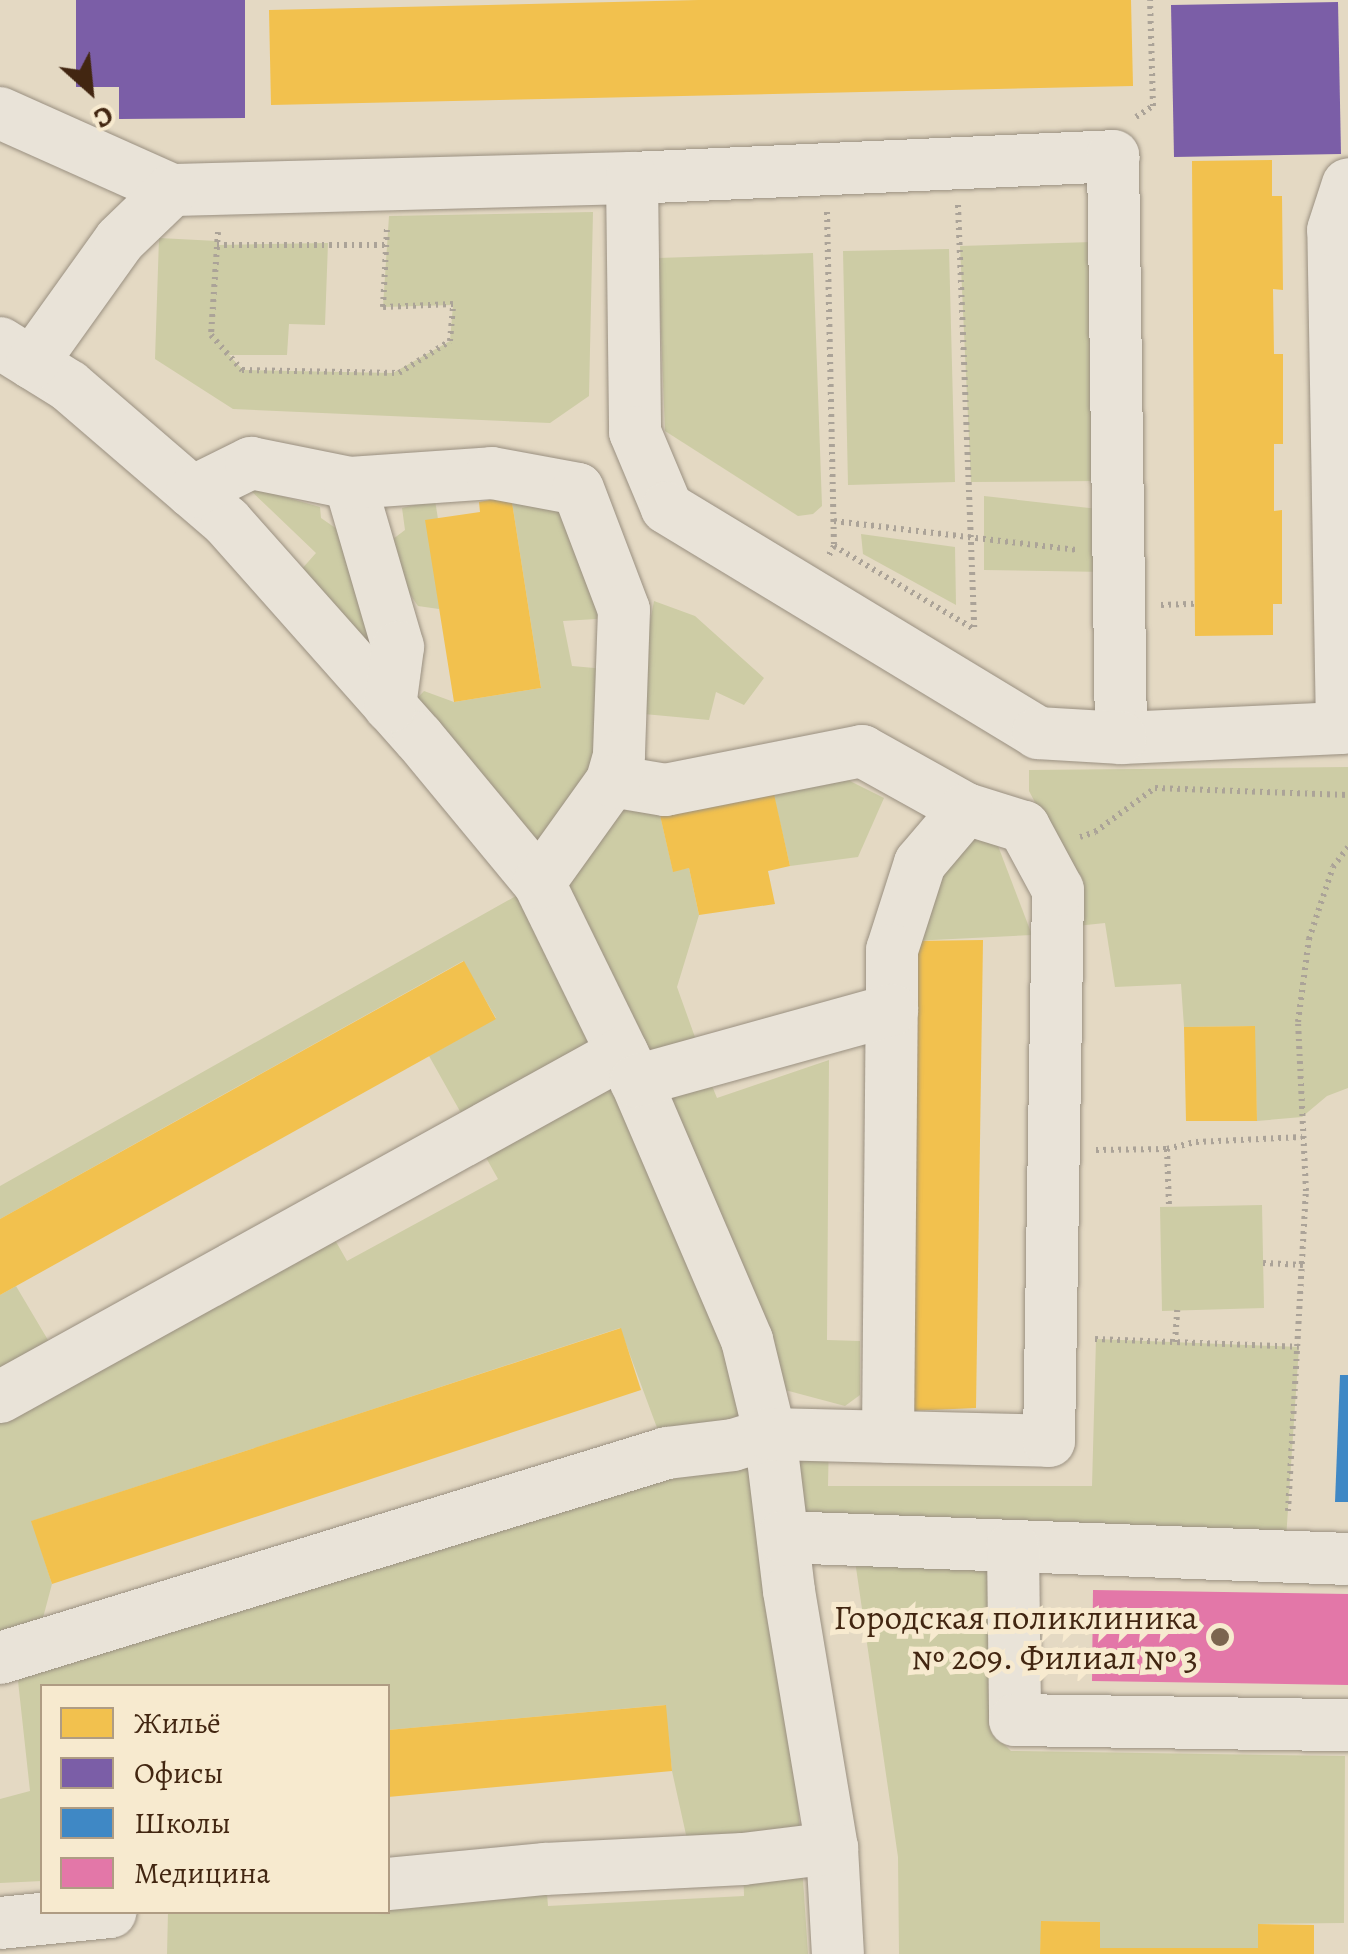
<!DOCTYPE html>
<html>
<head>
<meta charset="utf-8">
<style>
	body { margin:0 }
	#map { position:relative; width:1348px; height:1954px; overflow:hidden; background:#e4d9c3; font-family:Alegreya,serif }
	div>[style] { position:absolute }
	.green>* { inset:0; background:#cdcca5 }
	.homes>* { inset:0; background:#f2c14e }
	.offices>* { inset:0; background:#7b5ea7 }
	.schools>* { inset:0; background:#3f88c5 }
	.health>* { inset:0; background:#e377a8 }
	.path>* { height:6px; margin-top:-3px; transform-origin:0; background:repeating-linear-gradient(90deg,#aba398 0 2.5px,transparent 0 7.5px) }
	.roads { filter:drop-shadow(0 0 2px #9a9081) drop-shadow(0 0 2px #9a9081) }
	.minor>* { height:52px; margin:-26px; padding:0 26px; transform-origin:26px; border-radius:26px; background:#e9e3d8 }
	.dots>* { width:28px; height:28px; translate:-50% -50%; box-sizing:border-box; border:5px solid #f7eacf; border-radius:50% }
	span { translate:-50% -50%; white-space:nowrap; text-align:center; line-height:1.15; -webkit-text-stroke:10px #f7eacf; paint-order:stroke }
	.poi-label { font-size:35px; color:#422611 }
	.right { translate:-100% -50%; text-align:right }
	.legend { position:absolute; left:40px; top:1684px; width:350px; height:230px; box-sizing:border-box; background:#f7eacf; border:2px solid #af9c83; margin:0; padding:12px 18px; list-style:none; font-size:30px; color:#422611 }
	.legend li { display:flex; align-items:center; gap:20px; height:50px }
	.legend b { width:50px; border:2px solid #af9c83 }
	.north { position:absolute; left:40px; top:40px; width:100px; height:100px; -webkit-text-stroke:8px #f7eacf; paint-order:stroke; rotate:153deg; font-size:28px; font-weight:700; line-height:40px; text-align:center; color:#422611 }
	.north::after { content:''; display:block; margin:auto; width:35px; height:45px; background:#422611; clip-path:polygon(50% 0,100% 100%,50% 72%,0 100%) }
</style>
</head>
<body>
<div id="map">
	<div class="green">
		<i style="clip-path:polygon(593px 212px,589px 396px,550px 423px,233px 409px,155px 359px,159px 238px,217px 241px,218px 245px,328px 243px,325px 325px,289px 324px,287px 355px,229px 355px,243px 370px,393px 373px,450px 341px,453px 305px,383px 307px,389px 216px)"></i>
		<i style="clip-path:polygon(1093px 242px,1097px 481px,971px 482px,960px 246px)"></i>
		<i style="clip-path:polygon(949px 249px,955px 482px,848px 485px,843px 251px)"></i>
		<i style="clip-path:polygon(813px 253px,822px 506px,813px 514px,798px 516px,665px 431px,658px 258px)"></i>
		<i style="clip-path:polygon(246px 486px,320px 507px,321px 518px,350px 538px,389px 673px,300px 571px,316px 553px)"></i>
		<i style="clip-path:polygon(511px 496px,568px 505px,613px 618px,563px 621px,572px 666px,606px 669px,603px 763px,537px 847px,411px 705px,424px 691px,454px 702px,541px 688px)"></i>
		<i style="clip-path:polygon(984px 496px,1107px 510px,1106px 572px,984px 570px)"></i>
		<i style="clip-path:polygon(435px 500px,438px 519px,439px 609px,418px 606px,396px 574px,393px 539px,405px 530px,402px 508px)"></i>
		<i style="clip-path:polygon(861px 534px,955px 547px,956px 605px,863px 554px)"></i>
		<i style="clip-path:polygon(654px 601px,695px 616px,764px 678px,744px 705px,716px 692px,709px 720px,633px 713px)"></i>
		<i style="clip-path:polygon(1348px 767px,1348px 1088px,1327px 1096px,1302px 1117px,1257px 1121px,1254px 1026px,1184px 1027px,1181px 984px,1115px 987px,1105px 923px,1058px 928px,1057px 844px,1029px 791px,1029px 770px)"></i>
		<i style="clip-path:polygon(846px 779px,884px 798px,858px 857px,790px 866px,772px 788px)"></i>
		<i style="clip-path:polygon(627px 799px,657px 802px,673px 871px,689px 868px,699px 915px,677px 987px,696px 1040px,648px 1051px,556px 888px)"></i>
		<i style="clip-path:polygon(971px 824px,995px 838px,1032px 935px,912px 941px,930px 872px)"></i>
		<i style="clip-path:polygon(evenodd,539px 883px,770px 1433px,829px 1436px,828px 1486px,1092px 1486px,1096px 1339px,1299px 1347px,1286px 1539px,992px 1531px,997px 1737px,1011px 1751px,1345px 1756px,1344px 1923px,1258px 1924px,1258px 1948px,1100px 1948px,1100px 1922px,1042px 1921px,1040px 1954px,899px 1954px,898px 1857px,852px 1540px,828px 1539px,776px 1475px,808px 1954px,167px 1954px,168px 1912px,388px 1912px,388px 1884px,545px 1869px,548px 1906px,744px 1896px,743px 1860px,692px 1862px,672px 1771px,665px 1705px,388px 1730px,388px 1686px,42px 1686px,42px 1881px,0 1883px,0 1799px,30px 1791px,18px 1681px,35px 1647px,0 1648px,0 1295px,16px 1286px,61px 1362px,322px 1217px,347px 1261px,498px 1179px,429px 1056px,496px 1018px,463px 961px,0 1219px,0 1186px,539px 883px,620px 1328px,666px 1452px,36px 1644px,52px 1584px,32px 1521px,620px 1328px)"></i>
		<i style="clip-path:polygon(829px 1060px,827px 1340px,860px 1341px,860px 1395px,845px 1406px,785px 1390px,660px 1095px,708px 1076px,717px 1098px)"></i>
		<i style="clip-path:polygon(1262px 1205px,1264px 1308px,1162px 1311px,1160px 1207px)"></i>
	</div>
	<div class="homes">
		<i style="clip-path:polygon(698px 0,1131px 0,1133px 86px,271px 105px,269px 10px)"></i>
		<i style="clip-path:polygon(1272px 160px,1272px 196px,1282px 196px,1283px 290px,1273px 289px,1274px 354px,1283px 354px,1283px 444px,1274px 444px,1274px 511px,1282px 510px,1282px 604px,1273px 604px,1273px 635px,1195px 636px,1192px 161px)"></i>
		<i style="clip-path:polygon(511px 496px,541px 688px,454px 702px,425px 520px,480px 512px,479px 502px)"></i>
		<i style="clip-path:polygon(770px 776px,790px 866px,768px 871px,775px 904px,699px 915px,689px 868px,673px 872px,657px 802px)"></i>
		<i style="clip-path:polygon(983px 940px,976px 1408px,907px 1411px,912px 941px)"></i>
		<i style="clip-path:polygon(464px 961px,496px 1019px,0 1295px,0 1219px)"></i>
		<i style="clip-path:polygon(1255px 1026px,1257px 1121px,1186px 1121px,1184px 1027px)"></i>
		<i style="clip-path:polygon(621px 1328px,641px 1390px,52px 1584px,31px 1521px)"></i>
		<i style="clip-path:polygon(666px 1705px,672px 1771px,388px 1797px,388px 1730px)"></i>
		<i style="clip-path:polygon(1041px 1921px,1100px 1922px,1100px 1948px,1258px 1948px,1258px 1924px,1314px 1925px,1314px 1954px,1040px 1954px)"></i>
	</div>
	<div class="offices">
		<i style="clip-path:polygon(76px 0,245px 0,245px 118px,119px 119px,119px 87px,76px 87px)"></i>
		<i style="clip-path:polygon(1338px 2px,1341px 154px,1174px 157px,1171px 5px)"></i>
	</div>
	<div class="schools">
		<i style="clip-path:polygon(1340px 1375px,1348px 1375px,1348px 1502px,1335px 1502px)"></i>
	</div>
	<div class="health">
		<i style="clip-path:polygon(1093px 1590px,1348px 1594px,1348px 1685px,1092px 1681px)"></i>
	</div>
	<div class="path">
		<i style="left:1136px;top:117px;width:20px;rotate:-33deg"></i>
		<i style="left:1153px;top:106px;width:106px;rotate:-91.6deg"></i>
		<i style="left:958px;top:205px;width:424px;rotate:87.8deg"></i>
		<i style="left:827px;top:212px;width:334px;rotate:88.8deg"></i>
		<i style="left:834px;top:546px;width:13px;rotate:119deg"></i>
		<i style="left:218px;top:232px;width:103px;rotate:93.9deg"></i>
		<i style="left:211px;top:335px;width:47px;rotate:48.5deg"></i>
		<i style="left:242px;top:370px;width:157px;rotate:1.1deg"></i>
		<i style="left:399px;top:373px;width:60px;rotate:-32.1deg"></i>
		<i style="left:450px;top:341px;width:37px;rotate:-85deg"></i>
		<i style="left:453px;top:304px;width:70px;rotate:177.5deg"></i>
		<i style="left:383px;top:307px;width:78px;rotate:-87.1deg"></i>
		<i style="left:217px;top:245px;width:169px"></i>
		<i style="left:834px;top:521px;width:244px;rotate:6.8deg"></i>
		<i style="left:834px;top:546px;width:161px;rotate:30.7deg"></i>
		<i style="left:1161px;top:605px;width:34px;rotate:-2deg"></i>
		<i style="left:1080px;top:837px;width:16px;rotate:-18deg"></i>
		<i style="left:1095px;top:832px;width:74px;rotate:-36.3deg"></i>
		<i style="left:1155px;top:788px;width:193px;rotate:2.1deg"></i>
		<i style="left:1167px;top:1149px;width:30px;rotate:-14deg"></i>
		<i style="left:1196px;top:1142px;width:106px;rotate:-2.7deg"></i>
		<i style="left:1096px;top:1150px;width:71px;rotate:-0.8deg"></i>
		<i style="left:1167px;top:1149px;width:58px;rotate:88deg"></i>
		<i style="left:1263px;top:1263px;width:40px;rotate:2.9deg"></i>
		<i style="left:1095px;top:1339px;width:204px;rotate:2.2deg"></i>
		<i style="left:1175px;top:1342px;width:32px;rotate:-86deg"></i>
		<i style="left:1288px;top:1511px;width:321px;rotate:-86.8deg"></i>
		<i style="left:1306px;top:1191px;width:169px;rotate:-92.7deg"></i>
		<i style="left:1298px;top:1022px;width:84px;rotate:-82.5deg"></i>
		<i style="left:1309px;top:939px;width:76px;rotate:-71.6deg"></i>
		<i style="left:1333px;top:867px;width:25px;rotate:-53deg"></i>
	</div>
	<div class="roads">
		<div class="minor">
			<i style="left:0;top:113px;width:188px;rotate:24.1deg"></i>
			<i style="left:172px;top:190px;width:460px;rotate:-1.5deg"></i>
			<i style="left:632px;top:178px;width:482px;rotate:-2.6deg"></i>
			<i style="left:1113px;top:156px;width:582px;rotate:89.21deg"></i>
			<i style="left:1121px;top:738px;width:221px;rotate:-2.6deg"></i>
			<i style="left:1342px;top:728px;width:498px;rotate:-91deg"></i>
			<i style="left:1333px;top:230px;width:48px;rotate:-71.9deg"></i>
			<i style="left:632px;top:178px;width:254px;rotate:89.3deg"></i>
			<i style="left:635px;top:432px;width:82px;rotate:67.2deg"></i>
			<i style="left:667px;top:508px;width:434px;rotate:31.2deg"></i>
			<i style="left:1038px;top:733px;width:83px;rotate:3.4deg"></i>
			<i style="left:0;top:343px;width:81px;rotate:31.9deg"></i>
			<i style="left:69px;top:386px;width:208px;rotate:40.7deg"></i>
			<i style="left:227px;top:522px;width:289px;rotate:48.4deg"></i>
			<i style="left:419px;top:738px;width:188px;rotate:50.4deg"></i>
			<i style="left:539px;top:883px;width:220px;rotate:63.9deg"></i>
			<i style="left:636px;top:1081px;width:282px;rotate:66.8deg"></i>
			<i style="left:747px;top:1340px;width:97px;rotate:76.3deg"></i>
			<i style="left:770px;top:1434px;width:158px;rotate:83.1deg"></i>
			<i style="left:789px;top:1591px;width:261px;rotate:80.5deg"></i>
			<i style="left:832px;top:1848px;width:106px;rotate:86.8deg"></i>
			<i style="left:32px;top:363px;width:151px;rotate:-54.4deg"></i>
			<i style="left:120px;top:240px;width:72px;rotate:-43.9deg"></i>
			<i style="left:350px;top:483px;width:171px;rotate:73.7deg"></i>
			<i style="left:398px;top:647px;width:60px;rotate:97.7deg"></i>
			<i style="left:192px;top:492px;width:66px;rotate:-26.2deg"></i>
			<i style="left:251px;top:463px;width:101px;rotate:11.4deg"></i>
			<i style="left:350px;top:483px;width:142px;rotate:-4deg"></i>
			<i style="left:492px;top:473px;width:87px;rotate:10.5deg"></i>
			<i style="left:578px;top:489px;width:129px;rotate:69.2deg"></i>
			<i style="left:624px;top:610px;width:146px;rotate:92deg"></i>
			<i style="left:619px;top:756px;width:26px;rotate:106deg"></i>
			<i style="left:612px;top:781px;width:125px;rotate:125.6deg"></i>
			<i style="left:612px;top:781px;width:54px;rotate:9.6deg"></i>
			<i style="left:665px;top:790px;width:201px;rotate:-11.2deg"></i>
			<i style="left:862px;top:751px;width:119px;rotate:29.1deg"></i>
			<i style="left:0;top:1397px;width:711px;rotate:-28.94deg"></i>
			<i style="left:888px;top:1437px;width:427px;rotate:-89.5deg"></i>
			<i style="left:783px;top:1537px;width:565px;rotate:2.23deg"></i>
			<i style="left:1013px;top:1547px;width:173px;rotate:89.3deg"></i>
			<i style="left:1015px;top:1720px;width:333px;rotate:0.9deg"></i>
			<i style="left:0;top:1658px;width:698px;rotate:-17.08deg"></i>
			<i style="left:667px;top:1453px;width:66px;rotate:-6.9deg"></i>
			<i style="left:733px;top:1445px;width:39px;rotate:-17deg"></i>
			<i style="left:770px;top:1434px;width:279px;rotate:1.4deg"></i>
			<i style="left:1049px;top:1441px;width:551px;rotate:-89.06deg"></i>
			<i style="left:1058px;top:890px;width:72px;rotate:-118.4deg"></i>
			<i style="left:1024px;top:827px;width:61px;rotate:-162.8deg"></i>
			<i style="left:966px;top:809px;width:71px;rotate:130.4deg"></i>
			<i style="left:920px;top:863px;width:91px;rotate:107.8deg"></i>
			<i style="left:892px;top:950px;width:60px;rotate:90deg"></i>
			<i style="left:892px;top:1010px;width:266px;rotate:164.5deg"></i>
			<i style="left:388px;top:1884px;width:158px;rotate:-5.5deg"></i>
			<i style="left:545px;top:1869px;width:198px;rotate:-2.9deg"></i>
			<i style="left:743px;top:1859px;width:90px;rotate:-7deg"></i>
			<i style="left:0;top:1923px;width:111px;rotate:-5.7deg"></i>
		</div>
	</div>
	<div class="dots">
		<i style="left:1220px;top:1637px;background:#7b654f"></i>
	</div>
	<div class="poi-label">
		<span class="right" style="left:1198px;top:1637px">Городская поликлиника<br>№ 209. Филиал № 3</span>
	</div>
	<ul class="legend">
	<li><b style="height:28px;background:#f2c14e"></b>Жильё</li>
	<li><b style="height:28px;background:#7b5ea7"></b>Офисы</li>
	<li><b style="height:28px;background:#3f88c5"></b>Школы</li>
	<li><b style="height:28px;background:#e377a8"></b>Медицина</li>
	</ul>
	<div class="north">С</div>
</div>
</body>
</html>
